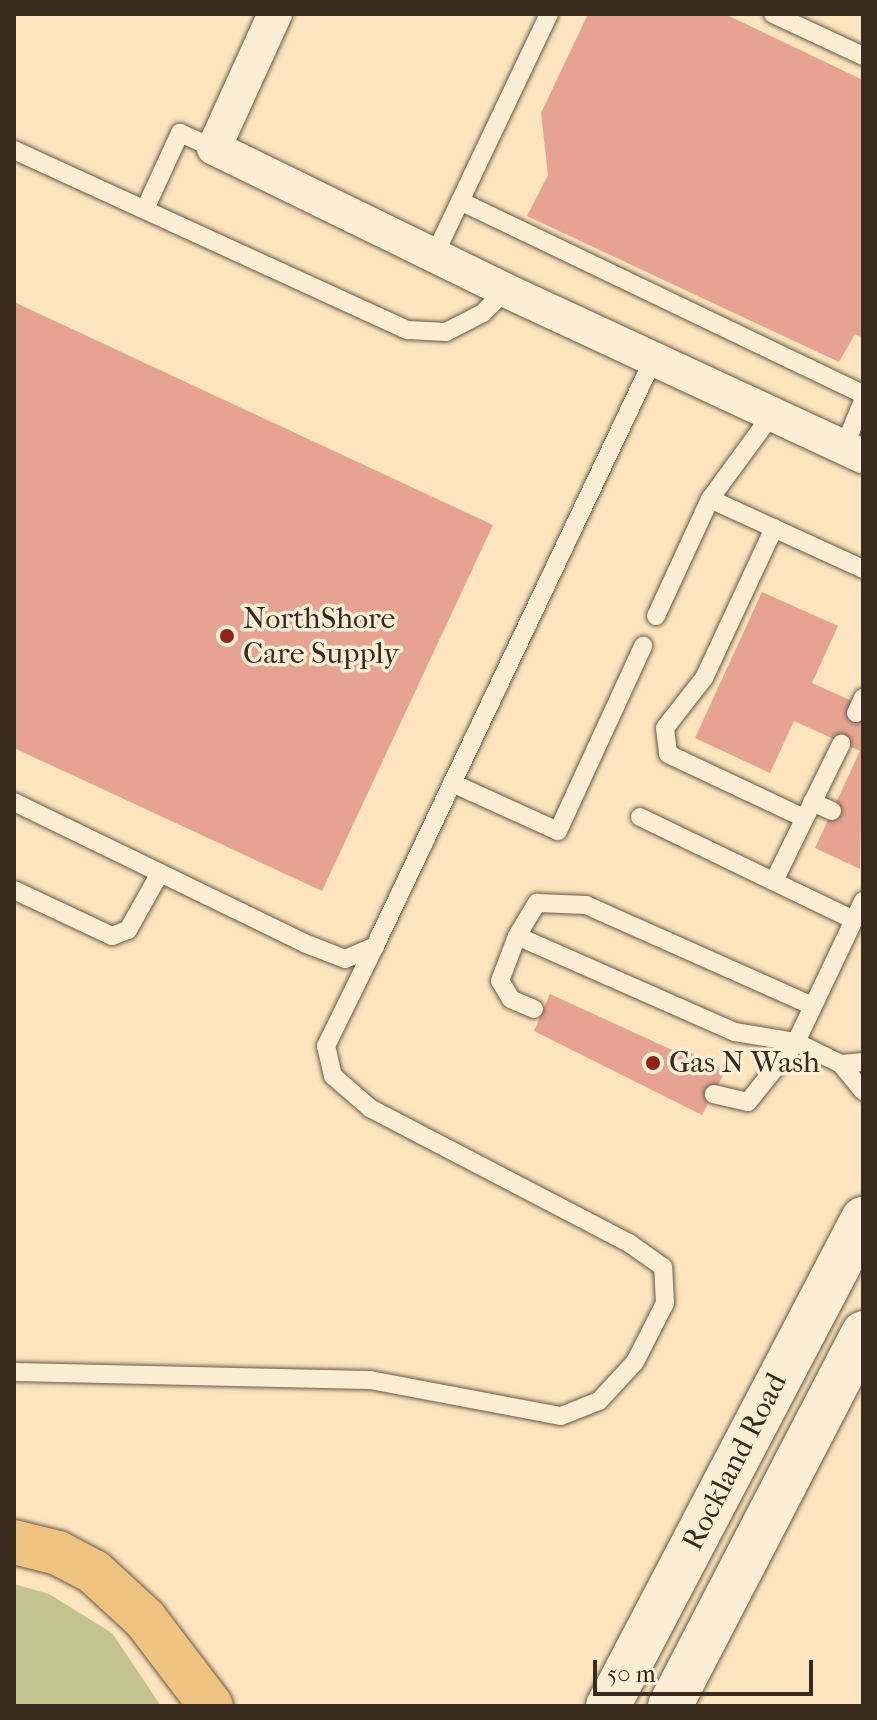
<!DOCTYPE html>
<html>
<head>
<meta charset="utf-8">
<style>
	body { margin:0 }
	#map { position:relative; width:877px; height:1720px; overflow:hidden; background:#fbe4be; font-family:"IM FELL French Canon",serif }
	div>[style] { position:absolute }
	.green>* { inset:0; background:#c2c38f }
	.building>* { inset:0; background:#e6a391 }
	.roads { filter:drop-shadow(0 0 2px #695844) drop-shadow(0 0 2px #695844) }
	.service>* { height:18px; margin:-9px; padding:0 9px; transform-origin:9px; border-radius:9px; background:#fcedd5 }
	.minor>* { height:34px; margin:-17px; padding:0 17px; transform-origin:17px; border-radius:17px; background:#fcedd5 }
	.secondary>* { height:44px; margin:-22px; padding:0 22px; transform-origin:22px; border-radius:22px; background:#fcedd5 }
	.motorway>* { height:44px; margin:-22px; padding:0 22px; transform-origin:22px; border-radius:22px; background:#eec27f }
	.dots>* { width:22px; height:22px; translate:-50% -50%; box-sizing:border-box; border:4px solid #fcedd5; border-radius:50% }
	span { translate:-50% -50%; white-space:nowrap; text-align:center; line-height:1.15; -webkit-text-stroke:7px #fcedd5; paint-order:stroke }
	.poi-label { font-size:30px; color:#382a1c }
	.left { translate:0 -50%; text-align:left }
	.street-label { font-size:30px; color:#382a1c }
	.frame { position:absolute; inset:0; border:16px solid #382a1c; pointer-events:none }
	.scale { position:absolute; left:593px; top:1660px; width:220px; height:36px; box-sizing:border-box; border:4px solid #382a1c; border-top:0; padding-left:10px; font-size:24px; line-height:28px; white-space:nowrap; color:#382a1c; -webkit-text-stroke:6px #fcedd5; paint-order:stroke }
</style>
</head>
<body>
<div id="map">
	<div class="green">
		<i style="clip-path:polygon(14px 1584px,49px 1594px,112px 1633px,161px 1706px,14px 1706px)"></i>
	</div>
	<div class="building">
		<i style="clip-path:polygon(588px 14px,725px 14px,863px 80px,863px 338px,855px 334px,839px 362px,527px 216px,548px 175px,541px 113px)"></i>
		<i style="clip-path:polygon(14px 302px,493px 525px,322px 891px,14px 748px)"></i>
		<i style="clip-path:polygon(762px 592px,838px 626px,812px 683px,863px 706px,860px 869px,815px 848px,860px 751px,794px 721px,770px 773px,695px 738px)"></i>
		<i style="clip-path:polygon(550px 994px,681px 1054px,684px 1049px,725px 1072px,702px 1115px,534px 1031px)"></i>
	</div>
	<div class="roads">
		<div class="service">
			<i style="left:773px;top:14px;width:99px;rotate:25deg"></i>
			<i style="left:14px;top:150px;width:433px;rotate:24.6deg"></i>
			<i style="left:408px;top:330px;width:38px;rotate:3deg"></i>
			<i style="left:446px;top:332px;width:42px;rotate:-27.2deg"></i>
			<i style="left:483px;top:313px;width:32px;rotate:-46deg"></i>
			<i style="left:460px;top:201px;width:447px;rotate:25.6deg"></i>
			<i style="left:145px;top:209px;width:84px;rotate:-65.3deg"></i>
			<i style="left:180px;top:133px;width:37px;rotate:24deg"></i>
			<i style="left:434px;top:256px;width:268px;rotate:-64.6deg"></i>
			<i style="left:844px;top:447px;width:50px;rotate:-67.6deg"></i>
			<i style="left:710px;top:499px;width:107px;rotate:-53.8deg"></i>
			<i style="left:774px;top:528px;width:166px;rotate:115deg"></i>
			<i style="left:704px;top:678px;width:63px;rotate:128deg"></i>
			<i style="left:665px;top:728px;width:26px;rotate:83deg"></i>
			<i style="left:668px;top:754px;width:150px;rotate:25.2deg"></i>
			<i style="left:656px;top:616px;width:129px;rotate:-65.2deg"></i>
			<i style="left:710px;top:499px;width:168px;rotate:24.6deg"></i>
			<i style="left:856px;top:713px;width:17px;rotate:-65deg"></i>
			<i style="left:452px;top:783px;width:116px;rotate:24.4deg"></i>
			<i style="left:558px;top:831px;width:204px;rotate:-65.3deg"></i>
			<i style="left:14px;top:802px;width:322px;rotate:25.9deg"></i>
			<i style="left:304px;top:943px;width:44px;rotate:21.3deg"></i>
			<i style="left:345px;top:959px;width:33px;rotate:-23deg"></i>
			<i style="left:375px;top:946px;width:651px;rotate:-64.62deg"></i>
			<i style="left:812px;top:802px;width:22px;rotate:24deg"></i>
			<i style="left:640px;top:817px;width:237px;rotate:25.7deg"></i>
			<i style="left:774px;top:881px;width:153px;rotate:-63.9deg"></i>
			<i style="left:14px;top:890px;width:108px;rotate:25.1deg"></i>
			<i style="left:112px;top:936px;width:17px;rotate:-21deg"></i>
			<i style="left:128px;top:930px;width:65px;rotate:-60.7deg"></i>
			<i style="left:863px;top:901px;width:156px;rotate:115.4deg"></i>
			<i style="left:796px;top:1042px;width:50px;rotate:26.1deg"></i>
			<i style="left:841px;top:1064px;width:35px;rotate:51deg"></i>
			<i style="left:517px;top:936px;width:238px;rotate:23.8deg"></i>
			<i style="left:735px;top:1032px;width:62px;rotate:9.3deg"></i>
			<i style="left:796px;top:1042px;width:77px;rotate:128.7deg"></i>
			<i style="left:748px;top:1102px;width:35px;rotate:-167deg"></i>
			<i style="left:534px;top:1009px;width:25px;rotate:-157deg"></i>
			<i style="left:511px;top:999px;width:21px;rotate:-121deg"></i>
			<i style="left:500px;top:981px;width:48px;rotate:-69.3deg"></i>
			<i style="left:517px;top:936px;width:39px;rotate:-59deg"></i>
			<i style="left:537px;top:903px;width:49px;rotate:2.3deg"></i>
			<i style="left:586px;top:905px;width:248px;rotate:24deg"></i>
			<i style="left:841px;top:1064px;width:22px;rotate:-5deg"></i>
			<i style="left:14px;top:1372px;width:356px;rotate:1.3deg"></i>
			<i style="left:370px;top:1380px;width:194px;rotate:10.7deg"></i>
			<i style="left:561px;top:1416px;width:41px;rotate:-21.5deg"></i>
			<i style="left:599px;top:1401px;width:53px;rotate:-47.3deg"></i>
			<i style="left:635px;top:1362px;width:66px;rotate:-63deg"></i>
			<i style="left:665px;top:1303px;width:36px;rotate:-93deg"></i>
			<i style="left:663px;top:1267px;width:42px;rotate:-144.8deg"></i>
			<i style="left:629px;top:1243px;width:292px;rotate:-152.5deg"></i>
			<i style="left:370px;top:1108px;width:49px;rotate:-139.1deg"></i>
			<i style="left:333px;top:1076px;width:31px;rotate:-103deg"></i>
			<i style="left:326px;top:1046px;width:111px;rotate:-63.9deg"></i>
		</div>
		<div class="minor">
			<i style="left:275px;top:14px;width:147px;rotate:114.5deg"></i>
			<i style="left:214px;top:148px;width:324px;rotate:26deg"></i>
			<i style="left:505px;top:290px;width:395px;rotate:24.9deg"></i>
		</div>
		<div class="secondary">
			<i style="left:608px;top:1706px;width:550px;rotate:-62.36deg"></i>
			<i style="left:670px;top:1706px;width:420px;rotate:-62.6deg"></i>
		</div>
		<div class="motorway">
			<i style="left:14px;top:1542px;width:45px;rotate:14deg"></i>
			<i style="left:58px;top:1553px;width:41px;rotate:27.8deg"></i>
			<i style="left:94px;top:1572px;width:69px;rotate:42.7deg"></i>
			<i style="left:145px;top:1619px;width:109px;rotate:52.8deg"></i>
		</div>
	</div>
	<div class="dots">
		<i style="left:227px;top:636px;background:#8f2418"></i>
		<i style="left:653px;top:1063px;background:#8f2418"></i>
	</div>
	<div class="poi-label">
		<span class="left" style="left:243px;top:636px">NorthShore<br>Care Supply</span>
		<span class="left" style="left:669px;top:1063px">Gas N Wash</span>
	</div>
	<div class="street-label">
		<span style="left:735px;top:1462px;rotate:-63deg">Rockland Road</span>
	</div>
	<div class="frame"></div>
	<div class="scale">50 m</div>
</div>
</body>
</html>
